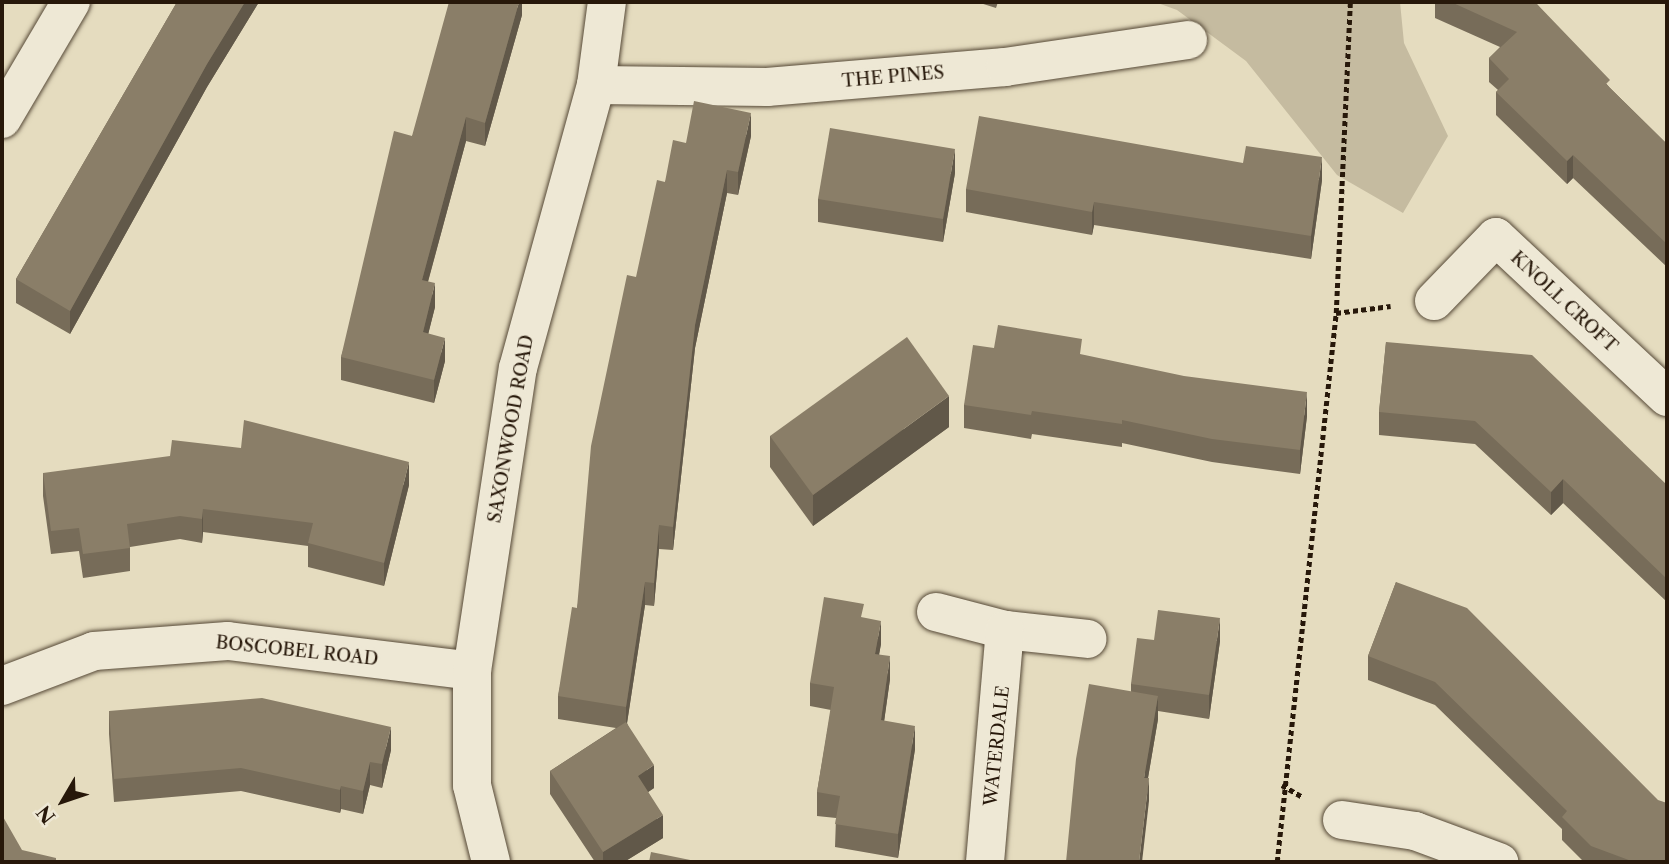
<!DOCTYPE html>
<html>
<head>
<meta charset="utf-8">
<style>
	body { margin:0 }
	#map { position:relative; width:1669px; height:864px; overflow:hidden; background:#e5dcbf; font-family:"Libre Caslon Text",serif }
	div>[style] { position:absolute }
	.green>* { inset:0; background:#c5bba0 }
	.path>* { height:4.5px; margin-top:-2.25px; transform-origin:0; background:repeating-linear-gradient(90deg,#27180a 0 5px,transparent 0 8.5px) }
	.roads { filter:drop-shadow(0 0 2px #564937) drop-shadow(0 0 2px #564937) }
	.minor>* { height:38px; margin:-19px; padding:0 19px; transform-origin:19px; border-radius:19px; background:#eee8d5 }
	.wall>* { inset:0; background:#776c59 }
	.shaded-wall>* { inset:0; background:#615849 }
	.building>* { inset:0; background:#8a7e68 }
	span { translate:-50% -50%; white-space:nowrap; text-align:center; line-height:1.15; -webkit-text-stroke:5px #eee8d5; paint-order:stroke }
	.street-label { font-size:18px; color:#27180a }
	.frame { position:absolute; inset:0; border:4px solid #27180a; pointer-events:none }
	.north { position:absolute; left:28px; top:766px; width:70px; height:70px; -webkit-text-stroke:5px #eee8d5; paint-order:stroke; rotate:231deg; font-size:19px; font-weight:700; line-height:28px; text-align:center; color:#27180a }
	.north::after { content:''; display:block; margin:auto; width:24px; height:32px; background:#27180a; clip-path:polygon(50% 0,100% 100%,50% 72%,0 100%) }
</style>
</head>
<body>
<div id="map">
	<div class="green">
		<i style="clip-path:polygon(1155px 2px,1400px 2px,1404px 43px,1448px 136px,1403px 213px,1337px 175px,1246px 61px,1177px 10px)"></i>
	</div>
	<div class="path">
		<i style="left:1336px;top:313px;width:55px;rotate:-7.3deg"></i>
		<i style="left:1282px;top:785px;width:24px;rotate:30deg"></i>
		<i style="left:1277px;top:862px;width:552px;rotate:-83.87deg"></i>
		<i style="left:1336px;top:313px;width:311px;rotate:-87.4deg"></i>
	</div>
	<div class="roads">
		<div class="minor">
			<i style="left:596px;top:85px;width:171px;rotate:0.7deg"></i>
			<i style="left:767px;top:87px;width:239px;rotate:-4.8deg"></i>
			<i style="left:1005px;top:67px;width:185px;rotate:-8.4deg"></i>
			<i style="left:2px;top:119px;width:136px;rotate:-59.5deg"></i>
			<i style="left:1434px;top:301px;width:89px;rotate:-45.9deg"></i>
			<i style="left:1496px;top:237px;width:234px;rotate:43.1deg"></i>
			<i style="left:936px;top:612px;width:71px;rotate:14.6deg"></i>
			<i style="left:1005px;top:630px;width:83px;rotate:6.2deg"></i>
			<i style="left:2px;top:686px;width:98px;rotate:-20.8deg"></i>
			<i style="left:94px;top:651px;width:134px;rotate:-4.3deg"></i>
			<i style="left:228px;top:641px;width:246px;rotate:7deg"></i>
			<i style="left:1342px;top:820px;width:74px;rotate:8.6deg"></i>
			<i style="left:1415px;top:831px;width:90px;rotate:20.3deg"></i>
			<i style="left:491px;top:862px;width:79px;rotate:-103.9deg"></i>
			<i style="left:472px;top:785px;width:114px;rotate:-90deg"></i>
			<i style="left:472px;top:671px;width:306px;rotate:-81.4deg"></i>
			<i style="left:518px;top:368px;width:294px;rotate:-74.6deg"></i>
			<i style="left:596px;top:85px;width:84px;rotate:-82.5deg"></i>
			<i style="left:985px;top:862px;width:233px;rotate:-85.1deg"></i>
		</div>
	</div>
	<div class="wall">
		<i style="clip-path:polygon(177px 2px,259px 2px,207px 87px,70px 334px,16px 303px,16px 279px)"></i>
		<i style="clip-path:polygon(522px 2px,522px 15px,485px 146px,466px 141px,428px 282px,435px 307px,428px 334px,445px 361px,434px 403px,341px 380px,341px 357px,412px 136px)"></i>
		<i style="clip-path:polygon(977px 2px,998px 2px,996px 8px)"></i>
		<i style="clip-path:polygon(1435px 2px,1535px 2px,1610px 88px,1667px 144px,1667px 267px,1573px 178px,1567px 184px,1496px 115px,1496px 92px,1498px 90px,1489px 82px,1489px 58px,1500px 47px,1435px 18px)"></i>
		<i style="clip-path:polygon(751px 136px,738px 195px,727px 193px,695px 348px,673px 550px,659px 549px,654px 606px,645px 605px,627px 723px,654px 788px,648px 792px,663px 838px,624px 862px,595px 862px,550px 794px,550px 771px,616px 728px,558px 719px,558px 696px,577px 608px,665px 182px,686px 143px)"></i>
		<i style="clip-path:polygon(955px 173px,943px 242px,818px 222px,818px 199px)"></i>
		<i style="clip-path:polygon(1322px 180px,1311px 259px,1094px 225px,1092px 235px,966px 212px,966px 189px)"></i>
		<i style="clip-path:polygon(1386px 342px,1667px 485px,1667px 602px,1563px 503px,1551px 515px,1475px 444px,1379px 435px,1379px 412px)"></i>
		<i style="clip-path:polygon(994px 348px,1082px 355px,1307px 416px,1300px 474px,1212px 462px,1122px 443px,1122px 447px,1032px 434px,1031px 439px,964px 428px,964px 405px)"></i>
		<i style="clip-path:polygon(949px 427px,813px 526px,770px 467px,770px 436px)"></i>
		<i style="clip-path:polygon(43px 473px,409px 485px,384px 586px,308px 567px,308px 546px,203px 532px,202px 543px,180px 539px,130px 547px,130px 571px,83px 578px,79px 551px,51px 554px,43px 496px)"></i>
		<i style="clip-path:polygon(1396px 582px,1667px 862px,1584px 862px,1562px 840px,1562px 829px,1435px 705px,1368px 680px,1368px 656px)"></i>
		<i style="clip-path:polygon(864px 618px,881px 644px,879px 654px,890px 679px,884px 721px,915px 749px,898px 858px,835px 847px,836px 818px,817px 816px,817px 792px,831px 710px,810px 706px,810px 683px)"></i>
		<i style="clip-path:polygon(1154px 640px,1220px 641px,1209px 719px,1158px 711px,1158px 719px,1148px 778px,1149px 801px,1131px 691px,1131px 684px)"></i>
		<i style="clip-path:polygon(109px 711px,391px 750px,382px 788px,370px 785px,363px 814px,341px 809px,340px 813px,241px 791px,114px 802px,109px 734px)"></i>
	</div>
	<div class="shaded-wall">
		<i style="clip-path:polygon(245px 2px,259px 2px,207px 87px,70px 334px,70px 311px,207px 64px)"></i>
		<i style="clip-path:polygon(519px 2px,522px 2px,522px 15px,485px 146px,485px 123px)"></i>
		<i style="clip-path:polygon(751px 113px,751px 136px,738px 195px,738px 172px)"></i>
		<i style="clip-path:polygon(466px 117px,466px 141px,422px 303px,422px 280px)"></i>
		<i style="clip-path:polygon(955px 149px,955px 173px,943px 242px,943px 219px)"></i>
		<i style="clip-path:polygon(1573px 155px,1573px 178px,1567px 184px,1567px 161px)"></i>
		<i style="clip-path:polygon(1322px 157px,1322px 180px,1311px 259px,1311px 236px)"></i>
		<i style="clip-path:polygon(727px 170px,727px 193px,695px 348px,673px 550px,673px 527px,695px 325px)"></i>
		<i style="clip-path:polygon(1094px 202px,1094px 225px,1092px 235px,1092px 212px)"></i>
		<i style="clip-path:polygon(435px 283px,435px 307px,423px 355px,423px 332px)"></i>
		<i style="clip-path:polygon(445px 338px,445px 361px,434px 403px,434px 380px)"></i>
		<i style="clip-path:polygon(1307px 392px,1307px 416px,1300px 474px,1300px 450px)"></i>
		<i style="clip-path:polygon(949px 396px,949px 427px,813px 526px,813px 495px)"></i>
		<i style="clip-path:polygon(409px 462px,409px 485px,384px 586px,384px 563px)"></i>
		<i style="clip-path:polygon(1563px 479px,1563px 503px,1551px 515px,1551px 492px)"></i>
		<i style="clip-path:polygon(203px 509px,203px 532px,202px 543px,202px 519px)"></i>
		<i style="clip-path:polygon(659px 525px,659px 549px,654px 606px,654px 583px)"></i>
		<i style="clip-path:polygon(645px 582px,645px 605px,626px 730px,626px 707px)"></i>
		<i style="clip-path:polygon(1220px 618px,1220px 641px,1209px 719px,1209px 695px)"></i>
		<i style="clip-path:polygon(881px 621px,881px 644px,875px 677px,875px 654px)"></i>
		<i style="clip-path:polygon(890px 656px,890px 679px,881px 744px,881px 720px)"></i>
		<i style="clip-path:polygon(1158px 696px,1158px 719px,1144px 801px,1144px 778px)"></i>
		<i style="clip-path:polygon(915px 726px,915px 749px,898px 858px,898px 834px)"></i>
		<i style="clip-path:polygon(391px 727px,391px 750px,382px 788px,382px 764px)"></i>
		<i style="clip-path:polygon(370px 762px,370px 785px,363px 814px,363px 791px)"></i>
		<i style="clip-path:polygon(654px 765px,654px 788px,638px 799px,638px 776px)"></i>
		<i style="clip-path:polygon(1149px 778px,1149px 801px,1142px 862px,1139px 862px)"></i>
		<i style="clip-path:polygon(341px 786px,341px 809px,340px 813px,340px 790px)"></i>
		<i style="clip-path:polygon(663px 815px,663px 838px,624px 862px,603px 862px,603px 852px)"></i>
	</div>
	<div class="building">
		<i style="clip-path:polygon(177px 2px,245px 2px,207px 64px,70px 311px,16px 279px)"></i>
		<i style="clip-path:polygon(449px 2px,519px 2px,485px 123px,466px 117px,422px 280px,435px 283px,423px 332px,445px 338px,434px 380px,341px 357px,394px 131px,412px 136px)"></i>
		<i style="clip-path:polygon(1451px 2px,1535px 2px,1610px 80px,1606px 84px,1667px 144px,1667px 244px,1573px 155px,1567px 161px,1496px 92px,1509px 79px,1489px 58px,1517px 32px)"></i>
		<i style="clip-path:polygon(694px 101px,751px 113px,738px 172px,727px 170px,695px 325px,673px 527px,659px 525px,654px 583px,645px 582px,626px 707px,558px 696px,572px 607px,577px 608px,591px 446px,627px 275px,636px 277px,657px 180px,665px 182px,673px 140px,686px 143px)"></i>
		<i style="clip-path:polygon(979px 116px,1243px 163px,1246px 146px,1322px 157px,1311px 236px,1094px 202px,1092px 212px,966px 189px)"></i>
		<i style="clip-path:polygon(830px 128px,955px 149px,943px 219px,818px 199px)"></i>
		<i style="clip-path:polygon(998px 325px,1082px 339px,1080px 354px,1184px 376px,1307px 392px,1300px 450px,1212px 439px,1122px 420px,1122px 424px,1032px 411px,1031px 415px,964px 405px,973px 345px,994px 348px)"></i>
		<i style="clip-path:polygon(907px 337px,949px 396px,813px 495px,770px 436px)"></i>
		<i style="clip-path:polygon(1386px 342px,1532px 355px,1667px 485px,1667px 579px,1563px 479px,1551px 492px,1475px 421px,1379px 412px)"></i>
		<i style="clip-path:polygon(244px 420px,409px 462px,384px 563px,308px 543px,313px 523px,203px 509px,202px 519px,180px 516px,127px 524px,130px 548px,83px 554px,79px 528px,51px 531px,43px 473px,170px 456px,172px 440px,241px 448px)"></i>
		<i style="clip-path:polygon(1396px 582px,1467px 608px,1658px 800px,1667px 803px,1667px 862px,1634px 862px,1591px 846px,1562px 817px,1567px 811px,1435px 682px,1368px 656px)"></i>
		<i style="clip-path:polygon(824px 597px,864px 604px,861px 617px,881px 621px,875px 654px,890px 656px,881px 720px,915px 726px,898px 834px,835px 824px,840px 796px,817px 792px,834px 687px,810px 683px)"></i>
		<i style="clip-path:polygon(1158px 610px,1220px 618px,1209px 695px,1131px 684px,1137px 638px,1154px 640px)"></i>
		<i style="clip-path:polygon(1089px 684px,1158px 696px,1144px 778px,1149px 778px,1139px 862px,1066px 862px,1076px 759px)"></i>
		<i style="clip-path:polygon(262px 698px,391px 727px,382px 764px,370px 762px,363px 791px,341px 786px,340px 790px,241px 768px,114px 779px,109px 711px)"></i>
		<i style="clip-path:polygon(626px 722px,654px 765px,638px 776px,663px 815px,603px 852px,550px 771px)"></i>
		<i style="clip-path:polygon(2px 815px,22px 850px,56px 858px,56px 862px,2px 862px)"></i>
		<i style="clip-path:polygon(651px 852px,700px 862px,649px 862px)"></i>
	</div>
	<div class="street-label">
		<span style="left:893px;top:77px;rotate:-5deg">THE PINES</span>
		<span style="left:1564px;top:302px;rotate:43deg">KNOLL CROFT</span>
		<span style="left:511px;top:429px;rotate:-80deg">SAXONWOOD ROAD</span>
		<span style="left:297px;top:651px;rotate:6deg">BOSCOBEL ROAD</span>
		<span style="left:997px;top:746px;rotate:-84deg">WATERDALE</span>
	</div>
	<div class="frame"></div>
	<div class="north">N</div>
</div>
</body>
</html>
